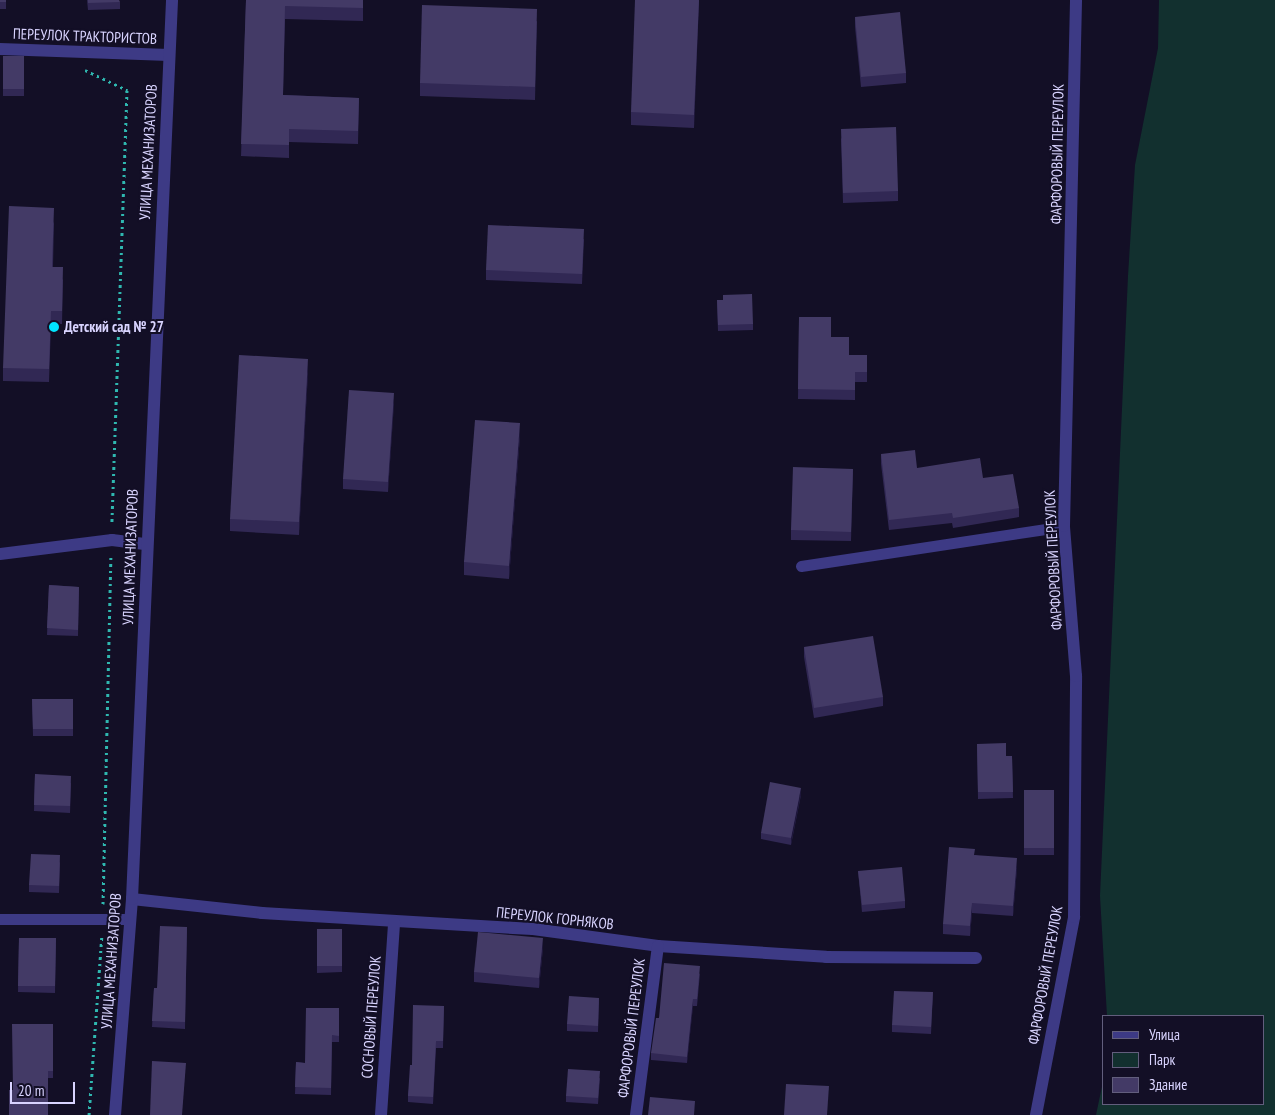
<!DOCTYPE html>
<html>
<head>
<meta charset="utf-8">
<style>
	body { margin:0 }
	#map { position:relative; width:1275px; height:1115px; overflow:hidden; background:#130f26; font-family:"PT Sans Narrow",sans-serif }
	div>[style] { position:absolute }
	.green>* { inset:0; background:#12302f }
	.path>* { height:3px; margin-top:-1.5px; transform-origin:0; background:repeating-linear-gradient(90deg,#2fb8b0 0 2.5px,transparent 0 6.5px) }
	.lane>* { height:11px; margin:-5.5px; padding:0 5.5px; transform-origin:5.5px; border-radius:5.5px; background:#3d3a85 }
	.street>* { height:12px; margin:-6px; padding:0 6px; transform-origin:6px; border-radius:6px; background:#3d3a85 }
	.wall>* { inset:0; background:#312854 }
	.shaded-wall>* { inset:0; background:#1d163a }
	.building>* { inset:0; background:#433a66 }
	.dots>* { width:14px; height:14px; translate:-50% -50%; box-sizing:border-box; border:2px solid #130f26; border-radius:50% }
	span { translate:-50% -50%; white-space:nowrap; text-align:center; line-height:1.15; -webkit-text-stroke:4px #130f26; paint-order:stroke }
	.street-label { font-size:15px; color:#d9d4ff }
	.poi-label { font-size:15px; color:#d9d4ff; font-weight:700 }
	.left { translate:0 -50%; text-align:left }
	.legend { position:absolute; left:1102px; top:1015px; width:162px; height:90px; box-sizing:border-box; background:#130f26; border:1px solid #625e7d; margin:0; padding:6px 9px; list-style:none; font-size:15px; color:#d9d4ff }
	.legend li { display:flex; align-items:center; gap:10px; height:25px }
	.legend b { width:25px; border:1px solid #625e7d }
	.scale { position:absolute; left:10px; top:1082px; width:65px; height:22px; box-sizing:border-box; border:2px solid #d9d4ff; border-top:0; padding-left:6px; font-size:15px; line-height:18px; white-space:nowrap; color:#d9d4ff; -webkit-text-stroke:4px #130f26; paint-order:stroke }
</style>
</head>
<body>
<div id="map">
	<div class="green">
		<i style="clip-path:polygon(1159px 0,1275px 0,1275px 1115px,1096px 1115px,1104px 1077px,1104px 1104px,1264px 1104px,1264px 1016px,1107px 1016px,1100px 896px,1128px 276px,1135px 165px,1158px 48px)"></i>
	</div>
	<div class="path">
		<i style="left:85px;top:70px;width:47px;rotate:25.5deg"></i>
		<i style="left:127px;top:90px;width:434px;rotate:92deg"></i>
		<i style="left:103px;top:904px;width:349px;rotate:-88.7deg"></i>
		<i style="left:89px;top:1115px;width:180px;rotate:-85.9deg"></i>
	</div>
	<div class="lane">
		<i style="left:801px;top:566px;width:266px;rotate:-8.6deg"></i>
		<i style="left:0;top:919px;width:130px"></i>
	</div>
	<div class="street">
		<i style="left:0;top:49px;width:169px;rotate:2deg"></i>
		<i style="left:0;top:554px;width:113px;rotate:-7.1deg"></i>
		<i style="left:112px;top:540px;width:35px;rotate:7deg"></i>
		<i style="left:132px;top:899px;width:131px;rotate:6.1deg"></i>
		<i style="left:262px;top:913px;width:271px;rotate:3.4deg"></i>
		<i style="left:533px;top:929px;width:126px;rotate:7.7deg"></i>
		<i style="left:658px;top:946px;width:168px;rotate:3.7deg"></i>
		<i style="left:826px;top:957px;width:150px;rotate:0.4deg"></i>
		<i style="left:115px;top:1115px;width:217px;rotate:-85.5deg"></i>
		<i style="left:132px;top:899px;width:900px;rotate:-87.45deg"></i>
		<i style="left:381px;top:1115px;width:193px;rotate:-86.1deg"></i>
		<i style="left:636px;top:1115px;width:170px;rotate:-82.6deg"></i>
		<i style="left:1036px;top:1115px;width:202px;rotate:-79.1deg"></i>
		<i style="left:1074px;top:917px;width:241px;rotate:-89.5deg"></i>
		<i style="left:1076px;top:676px;width:150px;rotate:-94.6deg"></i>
		<i style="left:1064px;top:526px;width:526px;rotate:-88.69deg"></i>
	</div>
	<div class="wall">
		<i style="clip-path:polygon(0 0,6px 0,6px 9px,0 9px)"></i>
		<i style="clip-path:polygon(87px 0,120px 2px,120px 9px,88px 10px)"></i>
		<i style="clip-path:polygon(246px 0,363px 0,363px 21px,285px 19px,283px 95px,359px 98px,358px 144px,289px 142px,289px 158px,241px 156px)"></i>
		<i style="clip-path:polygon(699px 0,694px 128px,631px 125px,631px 112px)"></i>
		<i style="clip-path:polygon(855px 17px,906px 73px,906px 83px,861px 87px,855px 27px)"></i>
		<i style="clip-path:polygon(537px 21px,535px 100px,420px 96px,420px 83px)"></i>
		<i style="clip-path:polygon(3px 56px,24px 56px,24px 96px,3px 96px)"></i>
		<i style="clip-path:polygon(841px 138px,898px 191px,898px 201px,843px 203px)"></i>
		<i style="clip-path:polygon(54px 221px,53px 267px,63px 280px,62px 324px,51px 324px,49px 382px,3px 381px,3px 368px)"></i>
		<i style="clip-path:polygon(584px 239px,582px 284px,486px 280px,486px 270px)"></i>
		<i style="clip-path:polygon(717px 300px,753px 324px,753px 330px,718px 331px)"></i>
		<i style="clip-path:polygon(799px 317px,831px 337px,849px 355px,867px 355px,867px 382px,855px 382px,855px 400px,798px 399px)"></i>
		<i style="clip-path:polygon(308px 372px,299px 535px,230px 531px,230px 519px)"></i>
		<i style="clip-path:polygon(394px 403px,388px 492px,343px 489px,343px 479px)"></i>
		<i style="clip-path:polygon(520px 436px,509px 579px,464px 575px,464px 562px)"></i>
		<i style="clip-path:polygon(881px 454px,917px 468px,983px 478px,1019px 508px,1019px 517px,953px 528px,952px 523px,889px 530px,881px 464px)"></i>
		<i style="clip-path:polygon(853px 469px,851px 541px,791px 540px,791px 530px)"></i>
		<i style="clip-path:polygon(49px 585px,79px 587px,78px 636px,47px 635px)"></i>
		<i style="clip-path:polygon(804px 647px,883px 697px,883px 706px,814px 718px,804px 657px)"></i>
		<i style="clip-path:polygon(32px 699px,73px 699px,73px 736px,33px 736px)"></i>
		<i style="clip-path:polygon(977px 744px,1006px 756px,1012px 756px,1013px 798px,978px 799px)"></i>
		<i style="clip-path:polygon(35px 774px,71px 783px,70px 813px,34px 811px)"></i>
		<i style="clip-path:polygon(1024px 790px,1054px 790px,1054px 855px,1024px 855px)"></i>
		<i style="clip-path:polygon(801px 795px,791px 845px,761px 839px,761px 833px)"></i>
		<i style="clip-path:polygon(975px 855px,1017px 868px,1013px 916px,972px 913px,970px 936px,943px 934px,943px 924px)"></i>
		<i style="clip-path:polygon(60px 862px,59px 893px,29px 892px,29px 885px)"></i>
		<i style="clip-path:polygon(858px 871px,905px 901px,905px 908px,862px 912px)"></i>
		<i style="clip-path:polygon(187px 927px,185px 1029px,152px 1027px,154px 988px,157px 988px)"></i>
		<i style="clip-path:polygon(317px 929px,342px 929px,342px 972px,317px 973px)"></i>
		<i style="clip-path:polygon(19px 938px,56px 938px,55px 993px,18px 992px)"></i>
		<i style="clip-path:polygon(543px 948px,539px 988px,474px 982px,474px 972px)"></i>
		<i style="clip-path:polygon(700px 973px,697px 1006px,693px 1006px,687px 1063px,651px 1060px,651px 1053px)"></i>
		<i style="clip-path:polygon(933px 992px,931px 1034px,892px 1032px,892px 1025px)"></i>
		<i style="clip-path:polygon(599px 998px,598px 1032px,567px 1031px,567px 1024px)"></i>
		<i style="clip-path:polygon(444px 1006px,443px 1048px,436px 1048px,433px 1104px,408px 1102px,408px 1096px,412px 1065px)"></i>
		<i style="clip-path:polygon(339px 1008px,339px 1042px,332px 1042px,331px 1095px,295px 1094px,296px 1062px,305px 1063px)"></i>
		<i style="clip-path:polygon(53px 1024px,53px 1078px,48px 1078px,13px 1090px)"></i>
		<i style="clip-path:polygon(600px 1078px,598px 1104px,566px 1102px,566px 1096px)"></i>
	</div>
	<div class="shaded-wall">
		<i style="clip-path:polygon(699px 0,699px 3px,694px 128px,694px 115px)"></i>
		<i style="clip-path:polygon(308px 359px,308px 372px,299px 535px,299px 522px)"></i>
		<i style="clip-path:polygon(394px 393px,394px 403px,388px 492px,388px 482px)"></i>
		<i style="clip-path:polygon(520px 423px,520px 436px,509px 579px,509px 566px)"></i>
		<i style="clip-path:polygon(801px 788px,801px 795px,791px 845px,791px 838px)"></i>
		<i style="clip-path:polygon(1017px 858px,1017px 868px,1013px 916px,1013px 906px)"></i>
		<i style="clip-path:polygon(972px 903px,972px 913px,970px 936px,970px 926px)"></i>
		<i style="clip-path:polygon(543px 938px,543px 948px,539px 988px,539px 978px)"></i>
		<i style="clip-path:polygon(693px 999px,693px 1006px,687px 1063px,687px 1057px)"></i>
	</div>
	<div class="building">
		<i style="clip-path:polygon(0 0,6px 0,6px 2px,0 2px)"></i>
		<i style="clip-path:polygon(88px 0,119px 0,120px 2px,88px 3px)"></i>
		<i style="clip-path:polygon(246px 0,363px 0,363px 8px,285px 6px,283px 95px,359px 98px,358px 131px,289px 129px,289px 145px,241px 144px)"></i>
		<i style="clip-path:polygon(635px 0,699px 0,694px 115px,631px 112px)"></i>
		<i style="clip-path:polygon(422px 5px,537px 9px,535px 87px,420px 83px)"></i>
		<i style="clip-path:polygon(900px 12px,906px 73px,861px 77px,855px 17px)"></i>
		<i style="clip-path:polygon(3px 56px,24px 56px,24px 89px,3px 89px)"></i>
		<i style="clip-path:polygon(896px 127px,898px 191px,843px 193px,841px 129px)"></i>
		<i style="clip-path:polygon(9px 206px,54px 208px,52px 267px,63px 267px,62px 311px,51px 311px,49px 369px,3px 368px)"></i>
		<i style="clip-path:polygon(488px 225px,584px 229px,582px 274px,486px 270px)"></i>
		<i style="clip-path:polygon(752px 294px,753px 324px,718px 325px,717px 300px,723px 300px,723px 295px)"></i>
		<i style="clip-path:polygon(799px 317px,831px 317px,831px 337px,849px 337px,849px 355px,867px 355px,867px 372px,855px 372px,855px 390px,798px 389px)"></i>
		<i style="clip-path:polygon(239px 355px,308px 359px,299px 522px,230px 519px)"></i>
		<i style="clip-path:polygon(349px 390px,394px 393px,388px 482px,343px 479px)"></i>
		<i style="clip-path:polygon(475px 420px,520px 423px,509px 566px,464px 562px)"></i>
		<i style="clip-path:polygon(915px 450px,917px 468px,980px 458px,983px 478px,1013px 474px,1019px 508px,953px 518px,952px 513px,889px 520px,881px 454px)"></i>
		<i style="clip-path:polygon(793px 467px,853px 469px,851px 532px,791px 530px)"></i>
		<i style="clip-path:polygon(49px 585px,79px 587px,78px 630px,47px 628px)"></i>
		<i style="clip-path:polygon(873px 636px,883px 697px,814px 708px,804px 647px)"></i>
		<i style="clip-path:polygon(32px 699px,73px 699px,73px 729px,33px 729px)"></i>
		<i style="clip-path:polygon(1006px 743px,1006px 756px,1012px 756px,1013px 792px,978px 792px,977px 744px)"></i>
		<i style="clip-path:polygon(35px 774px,71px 776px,70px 806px,34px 805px)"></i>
		<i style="clip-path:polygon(770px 782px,801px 788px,791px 838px,761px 833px)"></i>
		<i style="clip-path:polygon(1024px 790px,1054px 790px,1054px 848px,1024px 848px)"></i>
		<i style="clip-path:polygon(949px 847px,975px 849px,974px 855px,1017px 858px,1013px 906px,972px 903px,970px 926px,943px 924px)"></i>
		<i style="clip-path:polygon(31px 854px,60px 855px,59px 886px,29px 885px)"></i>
		<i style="clip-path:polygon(902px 867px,905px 901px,862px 905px,858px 871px)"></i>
		<i style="clip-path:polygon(160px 926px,187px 927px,185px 1022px,152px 1021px,154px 988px,157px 988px)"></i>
		<i style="clip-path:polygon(317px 929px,342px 929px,342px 966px,317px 966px)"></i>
		<i style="clip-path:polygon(478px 932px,543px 938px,539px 978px,474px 972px)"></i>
		<i style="clip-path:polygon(19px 938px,56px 938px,55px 986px,18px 986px)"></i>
		<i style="clip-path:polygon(664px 963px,700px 966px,697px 999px,693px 999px,687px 1057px,651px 1053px,656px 1018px,659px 1018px)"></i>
		<i style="clip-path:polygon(894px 991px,933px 992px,931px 1027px,892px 1025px)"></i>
		<i style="clip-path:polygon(569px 996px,599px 998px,598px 1026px,567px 1024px)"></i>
		<i style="clip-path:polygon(413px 1005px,444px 1006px,443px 1041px,436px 1041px,433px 1097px,408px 1096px,410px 1065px,412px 1065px)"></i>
		<i style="clip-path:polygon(306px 1008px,339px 1008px,339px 1036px,332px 1035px,331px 1088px,295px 1087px,296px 1062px,305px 1063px)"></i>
		<i style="clip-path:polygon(12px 1024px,53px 1024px,53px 1071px,48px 1071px,48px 1115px,9px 1115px,9px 1090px,13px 1090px)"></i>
		<i style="clip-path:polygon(152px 1061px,186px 1063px,182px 1115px,150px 1115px)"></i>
		<i style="clip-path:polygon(568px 1069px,600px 1071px,598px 1098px,566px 1096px)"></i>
		<i style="clip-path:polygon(786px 1084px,829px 1086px,827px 1115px,784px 1115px)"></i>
		<i style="clip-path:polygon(650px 1097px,695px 1101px,694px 1115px,648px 1115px)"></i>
	</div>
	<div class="dots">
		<i style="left:54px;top:327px;background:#00e5ff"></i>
	</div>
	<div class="street-label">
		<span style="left:85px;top:36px;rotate:2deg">ПЕРЕУЛОК ТРАКТОРИСТОВ</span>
		<span style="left:148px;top:152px;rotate:-87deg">УЛИЦА МЕХАНИЗАТОРОВ</span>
		<span style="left:1057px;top:154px;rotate:-89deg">ФАРФОРОВЫЙ ПЕРЕУЛОК</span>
		<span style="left:130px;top:557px;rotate:-88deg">УЛИЦА МЕХАНИЗАТОРОВ</span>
		<span style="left:1053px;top:560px;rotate:-93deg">ФАРФОРОВЫЙ ПЕРЕУЛОК</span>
		<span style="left:555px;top:918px;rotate:6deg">ПЕРЕУЛОК ГОРНЯКОВ</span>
		<span style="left:111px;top:961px;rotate:-86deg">УЛИЦА МЕХАНИЗАТОРОВ</span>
		<span style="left:1045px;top:975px;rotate:-80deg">ФАРФОРОВЫЙ ПЕРЕУЛОК</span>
		<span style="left:371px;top:1017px;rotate:-86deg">СОСНОВЫЙ ПЕРЕУЛОК</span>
		<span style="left:631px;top:1028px;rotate:-83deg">ФАРФОРОВЫЙ ПЕРЕУЛОК</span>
	</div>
	<div class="poi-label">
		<span class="left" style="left:64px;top:327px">Детский сад № 27</span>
	</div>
	<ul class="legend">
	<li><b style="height:6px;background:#3d3a85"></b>Улица</li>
	<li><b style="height:14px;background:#12302f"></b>Парк</li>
	<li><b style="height:14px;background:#433a66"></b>Здание</li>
	</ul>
	<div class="scale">20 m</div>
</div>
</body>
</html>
